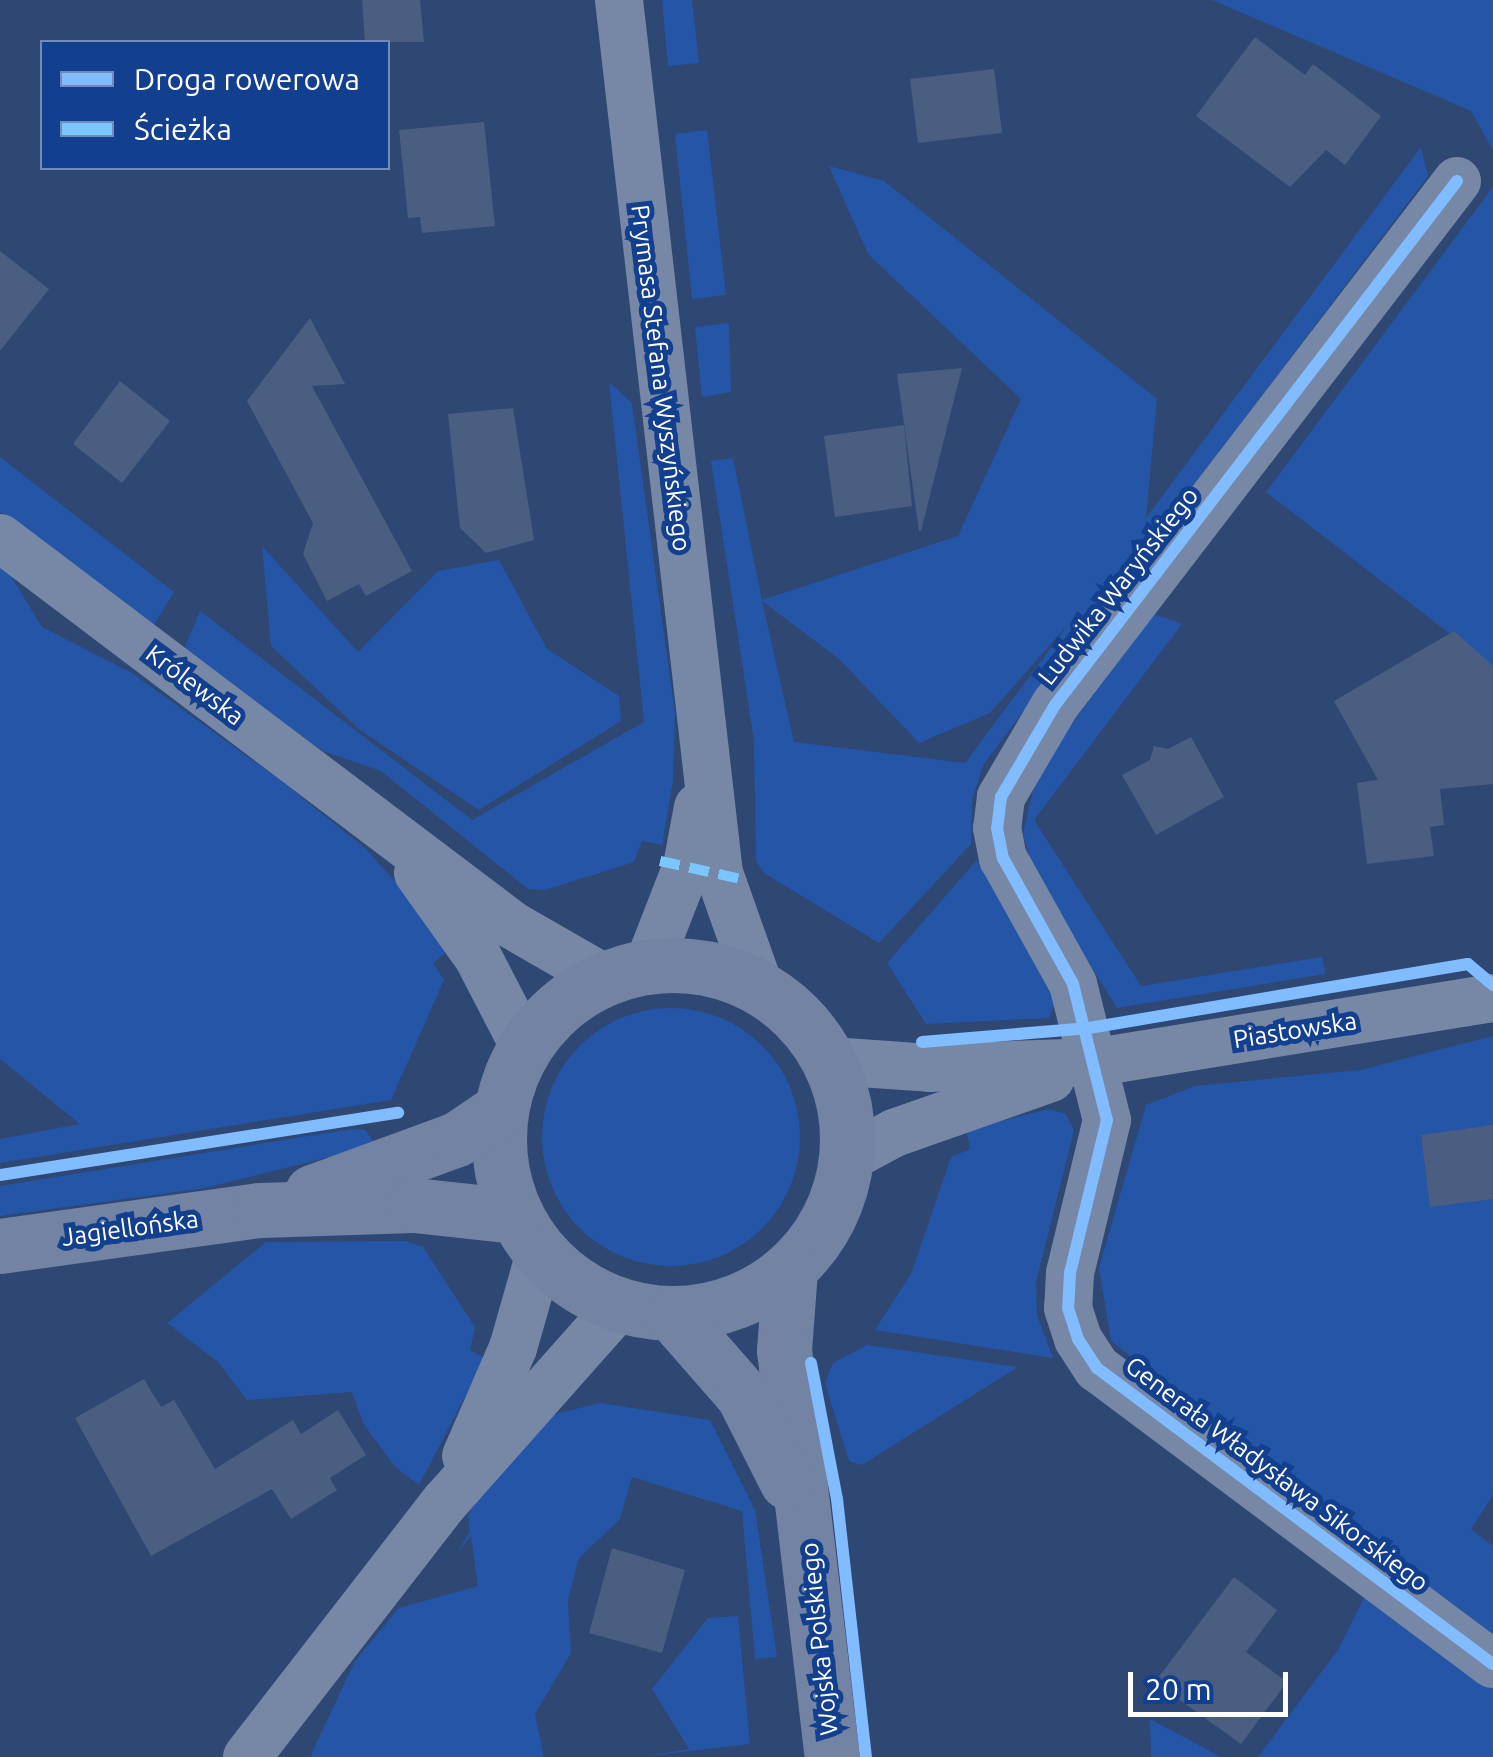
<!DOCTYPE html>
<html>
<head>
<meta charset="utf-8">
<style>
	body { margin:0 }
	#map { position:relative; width:1493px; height:1757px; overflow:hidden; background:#2f4773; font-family:Ubuntu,sans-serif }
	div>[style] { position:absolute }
	.green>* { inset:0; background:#2555a6 }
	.round { border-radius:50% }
	.building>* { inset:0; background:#4a5e81 }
	.street>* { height:48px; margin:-24px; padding:0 24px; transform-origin:24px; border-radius:24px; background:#7688a6 }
	.secondary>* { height:55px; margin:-27.5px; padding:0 27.5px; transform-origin:27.5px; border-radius:27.5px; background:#7283a3 }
	.secondary>.ring { margin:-27.5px; padding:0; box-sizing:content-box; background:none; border:55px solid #7283a3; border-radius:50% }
	.quiet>* { height:10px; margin-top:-5px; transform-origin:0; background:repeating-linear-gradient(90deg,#7ac7fe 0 20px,transparent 0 30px) }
	.cycleway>* { height:12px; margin:-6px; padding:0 6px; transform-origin:6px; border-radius:6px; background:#80bcff }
	span { translate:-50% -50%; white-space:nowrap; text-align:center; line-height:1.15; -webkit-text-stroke:10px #133f8f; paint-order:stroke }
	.street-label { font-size:25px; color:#fff }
	.legend { position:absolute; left:40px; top:40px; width:350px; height:130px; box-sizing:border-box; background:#133f8f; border:2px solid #718cbc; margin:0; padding:12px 18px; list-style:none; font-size:30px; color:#fff }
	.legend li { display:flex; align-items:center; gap:20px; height:50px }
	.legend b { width:50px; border:2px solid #718cbc }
	.scale { position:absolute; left:1128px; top:1672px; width:160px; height:45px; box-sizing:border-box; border:5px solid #fff; border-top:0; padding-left:12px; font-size:30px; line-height:35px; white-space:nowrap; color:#fff; -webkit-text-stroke:8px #133f8f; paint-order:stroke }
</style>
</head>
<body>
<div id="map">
	<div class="green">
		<i style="clip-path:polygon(662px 0,692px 0,699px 63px,668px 66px)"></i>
		<i style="clip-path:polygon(1212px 0,1493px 0,1493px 150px,1471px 111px)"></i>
		<i style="clip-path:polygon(707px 130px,726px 295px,692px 299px,675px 134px)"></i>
		<i style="clip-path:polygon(evenodd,1421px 147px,1428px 176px,983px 765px,972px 801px,971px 844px,879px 943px,764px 873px,756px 861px,754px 741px,711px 461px,733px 458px,762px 600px,958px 536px,1021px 399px,868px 254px,829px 166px,884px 181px,1157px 399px,1146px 518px,1421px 147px,762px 601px,839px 659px,919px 743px,990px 713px,1070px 622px,965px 763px,794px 742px,762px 601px)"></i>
		<i style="clip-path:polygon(1493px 187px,1493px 667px,1266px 492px)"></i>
		<i style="clip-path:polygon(729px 323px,731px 392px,702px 397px,695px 327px)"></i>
		<i style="clip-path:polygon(609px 382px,632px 403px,675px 714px,673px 781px,662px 845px,642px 841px,634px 862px,545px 890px,528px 889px,381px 771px,323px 751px,183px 652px,200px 611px,472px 820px,644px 722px)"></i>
		<i style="clip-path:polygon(0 457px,174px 592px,150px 631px,0 512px)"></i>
		<i style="clip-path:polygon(262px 546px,358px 652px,438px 571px,499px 560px,547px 649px,619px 696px,621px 721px,479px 810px,360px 730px,271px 646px)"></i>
		<i style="clip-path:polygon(0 558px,42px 627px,132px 673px,280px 780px,366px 849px,434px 925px,450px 949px,433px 963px,444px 980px,391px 1100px,0 1163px,0 1139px,80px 1124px,0 1059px)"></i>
		<i style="clip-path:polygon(1154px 614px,1182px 624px,1034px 820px,1141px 986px,1322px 957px,1325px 974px,1117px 1008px,1036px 878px,1023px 834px,1038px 769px)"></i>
		<i style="clip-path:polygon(977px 860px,1056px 1000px,1049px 1018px,926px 1024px,887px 963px)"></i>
		<i class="round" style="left:542px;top:1008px;width:258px;height:258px"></i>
		<i style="clip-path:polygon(1493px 1036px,1493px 1495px,1471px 1529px,1493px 1546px,1493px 1757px,1258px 1757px,1338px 1650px,1386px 1554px,1111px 1341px,1099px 1268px,1146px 1105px,1195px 1086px,1360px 1070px)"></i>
		<i style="clip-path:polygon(1049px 1109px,1066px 1114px,1074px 1130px,1036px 1282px,1037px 1315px,1053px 1358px,875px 1330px,911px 1274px,951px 1157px,970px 1149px,966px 1130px)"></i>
		<i style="clip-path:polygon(352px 1129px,365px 1130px,377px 1145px,205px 1188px,0 1216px,0 1186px)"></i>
		<i style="clip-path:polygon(405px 1241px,423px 1247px,475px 1327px,470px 1350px,485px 1358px,419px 1485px,395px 1467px,363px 1423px,352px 1392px,247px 1400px,218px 1362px,167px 1323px,266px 1242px)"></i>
		<i style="clip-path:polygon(867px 1345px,1018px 1367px,862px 1465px,849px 1461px,825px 1383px,833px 1363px)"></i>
		<i style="clip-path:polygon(600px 1403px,710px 1420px,755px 1510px,777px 1657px,755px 1659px,742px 1511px,632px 1477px,620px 1519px,579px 1558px,568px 1600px,571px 1653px,535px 1714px,544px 1757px,310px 1757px,355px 1661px,399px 1608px,478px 1586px,471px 1536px,456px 1554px,470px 1532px,468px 1515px,523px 1422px)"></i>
		<i style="clip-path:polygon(738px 1616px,750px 1744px,639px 1757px,689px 1749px,652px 1689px,708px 1618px)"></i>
		<i style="clip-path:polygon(1150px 1719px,1221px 1757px,1151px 1757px)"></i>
	</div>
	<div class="building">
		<i style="clip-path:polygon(362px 0,420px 0,424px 42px,365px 42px)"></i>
		<i style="clip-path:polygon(1255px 37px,1305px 75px,1313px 64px,1381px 116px,1345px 165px,1326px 150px,1290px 187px,1196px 116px)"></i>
		<i style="clip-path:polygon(994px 69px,1002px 133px,918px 143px,910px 79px)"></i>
		<i style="clip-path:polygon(484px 122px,495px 226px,422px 233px,420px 217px,408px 218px,399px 130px)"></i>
		<i style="clip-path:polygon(0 251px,49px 289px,0 351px)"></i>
		<i style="clip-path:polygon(310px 318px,345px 384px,312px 386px,412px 571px,366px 596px,359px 584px,327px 601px,303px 554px,313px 523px,247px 401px)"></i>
		<i style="clip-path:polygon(962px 368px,921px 531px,919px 531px,897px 374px)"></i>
		<i style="clip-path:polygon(120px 381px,170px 421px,122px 483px,73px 444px)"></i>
		<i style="clip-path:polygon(513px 408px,534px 540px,486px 553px,460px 528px,448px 414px)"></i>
		<i style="clip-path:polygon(904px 425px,912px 506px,835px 517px,824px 436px)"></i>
		<i style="clip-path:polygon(1454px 631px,1493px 666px,1493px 784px,1440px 789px,1444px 825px,1430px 827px,1434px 856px,1367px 864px,1357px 783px,1378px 780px,1334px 701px)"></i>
		<i style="clip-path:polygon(1191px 737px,1224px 797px,1156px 835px,1122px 775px,1150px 760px,1154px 746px,1168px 749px)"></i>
		<i style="clip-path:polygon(1493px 1125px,1493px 1199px,1430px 1207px,1421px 1135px)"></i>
		<i style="clip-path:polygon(144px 1379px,161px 1407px,174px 1400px,215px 1469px,293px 1420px,301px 1434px,338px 1410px,366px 1455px,330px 1478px,337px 1490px,291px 1519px,272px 1489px,151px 1556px,75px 1418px)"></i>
		<i style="clip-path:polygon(612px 1548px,685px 1570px,662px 1653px,589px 1633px)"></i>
		<i style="clip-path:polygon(1234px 1577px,1277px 1610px,1246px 1652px,1287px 1682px,1241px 1744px,1155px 1682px)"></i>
	</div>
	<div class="street">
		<i style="left:619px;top:0;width:879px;rotate:83.47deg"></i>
		<i style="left:719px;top:873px;width:120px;rotate:70.5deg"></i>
		<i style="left:1457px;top:181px;width:660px;rotate:127.49deg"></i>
		<i style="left:1055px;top:705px;width:107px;rotate:120.4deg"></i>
		<i style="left:1001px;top:797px;width:31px;rotate:97deg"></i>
		<i style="left:997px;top:828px;width:31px;rotate:79deg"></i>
		<i style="left:1003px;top:858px;width:144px;rotate:60.9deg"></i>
		<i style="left:1073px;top:984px;width:140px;rotate:76deg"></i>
		<i style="left:1107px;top:1120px;width:157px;rotate:103.6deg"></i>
		<i style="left:1070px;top:1273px;width:35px;rotate:93deg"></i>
		<i style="left:1068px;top:1308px;width:33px;rotate:72deg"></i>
		<i style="left:1078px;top:1339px;width:35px;rotate:57deg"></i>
		<i style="left:1097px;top:1368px;width:494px;rotate:36.8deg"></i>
		<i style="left:0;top:538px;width:642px;rotate:37.08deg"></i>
		<i style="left:512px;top:925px;width:106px;rotate:29.9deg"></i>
		<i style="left:418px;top:873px;width:103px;rotate:54.5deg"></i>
		<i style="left:478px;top:957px;width:98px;rotate:62.7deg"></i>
		<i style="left:648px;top:966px;width:107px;rotate:-68.7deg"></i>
		<i style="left:687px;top:866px;width:60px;rotate:-79.4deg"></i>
		<i style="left:831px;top:1061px;width:99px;rotate:4deg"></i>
		<i style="left:930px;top:1068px;width:167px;rotate:-2.1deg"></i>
		<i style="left:1097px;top:1062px;width:401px;rotate:-9.2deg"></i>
		<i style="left:846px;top:1159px;width:55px;rotate:-28.4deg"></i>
		<i style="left:894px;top:1133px;width:166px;rotate:-19.3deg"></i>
		<i style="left:466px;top:1456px;width:118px;rotate:-66.5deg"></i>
		<i style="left:513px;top:1348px;width:99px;rotate:-74.1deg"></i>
		<i style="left:247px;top:1757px;width:323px;rotate:-52.2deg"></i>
		<i style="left:445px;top:1502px;width:262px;rotate:-48.4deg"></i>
	</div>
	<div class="secondary">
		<i class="ring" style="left:499px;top:965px;width:293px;height:293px"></i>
		<i style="left:312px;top:1192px;width:154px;rotate:-20.1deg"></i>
		<i style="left:457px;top:1139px;width:52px;rotate:-34deg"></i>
		<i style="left:0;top:1246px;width:262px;rotate:-7.9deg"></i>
		<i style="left:260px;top:1210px;width:154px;rotate:-1.9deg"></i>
		<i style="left:414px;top:1205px;width:103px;rotate:6.2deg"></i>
		<i style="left:790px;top:1270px;width:80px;rotate:94.3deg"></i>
		<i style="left:784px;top:1350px;width:410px;rotate:83.3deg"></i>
		<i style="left:672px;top:1314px;width:108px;rotate:48.8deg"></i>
		<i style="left:743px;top:1395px;width:97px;rotate:63.2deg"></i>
	</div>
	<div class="quiet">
		<i style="left:660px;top:861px;width:88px;rotate:12.5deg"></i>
	</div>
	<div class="cycleway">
		<i style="left:1457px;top:181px;width:660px;rotate:127.49deg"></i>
		<i style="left:1055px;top:705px;width:107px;rotate:120.4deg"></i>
		<i style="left:1001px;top:797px;width:31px;rotate:97deg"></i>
		<i style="left:997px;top:828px;width:31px;rotate:79deg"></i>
		<i style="left:1003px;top:858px;width:144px;rotate:60.9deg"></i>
		<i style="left:1073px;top:984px;width:140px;rotate:76deg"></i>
		<i style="left:1107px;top:1120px;width:157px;rotate:103.6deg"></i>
		<i style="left:1070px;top:1273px;width:35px;rotate:93deg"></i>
		<i style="left:1068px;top:1308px;width:33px;rotate:72deg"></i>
		<i style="left:1078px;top:1339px;width:35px;rotate:57deg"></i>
		<i style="left:1097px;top:1368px;width:494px;rotate:36.8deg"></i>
		<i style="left:922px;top:1042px;width:168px;rotate:-4.8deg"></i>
		<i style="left:1089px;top:1028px;width:384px;rotate:-9.6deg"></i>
		<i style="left:1468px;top:964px;width:33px;rotate:40deg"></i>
		<i style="left:0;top:1175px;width:403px;rotate:-8.9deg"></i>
		<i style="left:811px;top:1363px;width:138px;rotate:79.2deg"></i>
		<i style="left:837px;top:1499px;width:260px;rotate:83.6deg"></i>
	</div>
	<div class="street-label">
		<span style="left:661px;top:378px;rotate:83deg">Prymasa Stefana Wyszyńskiego</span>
		<span style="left:1118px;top:586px;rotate:-52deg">Ludwika Waryńskiego</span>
		<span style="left:195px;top:685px;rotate:37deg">Królewska</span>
		<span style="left:1295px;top:1030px;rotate:-9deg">Piastowska</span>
		<span style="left:130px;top:1228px;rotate:-8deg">Jagiellońska</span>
		<span style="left:1277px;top:1474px;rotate:37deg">Generała Władysława Sikorskiego</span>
		<span style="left:819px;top:1639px;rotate:-96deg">Wojska Polskiego</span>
	</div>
	<ul class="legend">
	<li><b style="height:12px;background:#80bcff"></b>Droga rowerowa</li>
	<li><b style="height:12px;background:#7ac7fe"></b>Ścieżka</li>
	</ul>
	<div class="scale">20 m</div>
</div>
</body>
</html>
